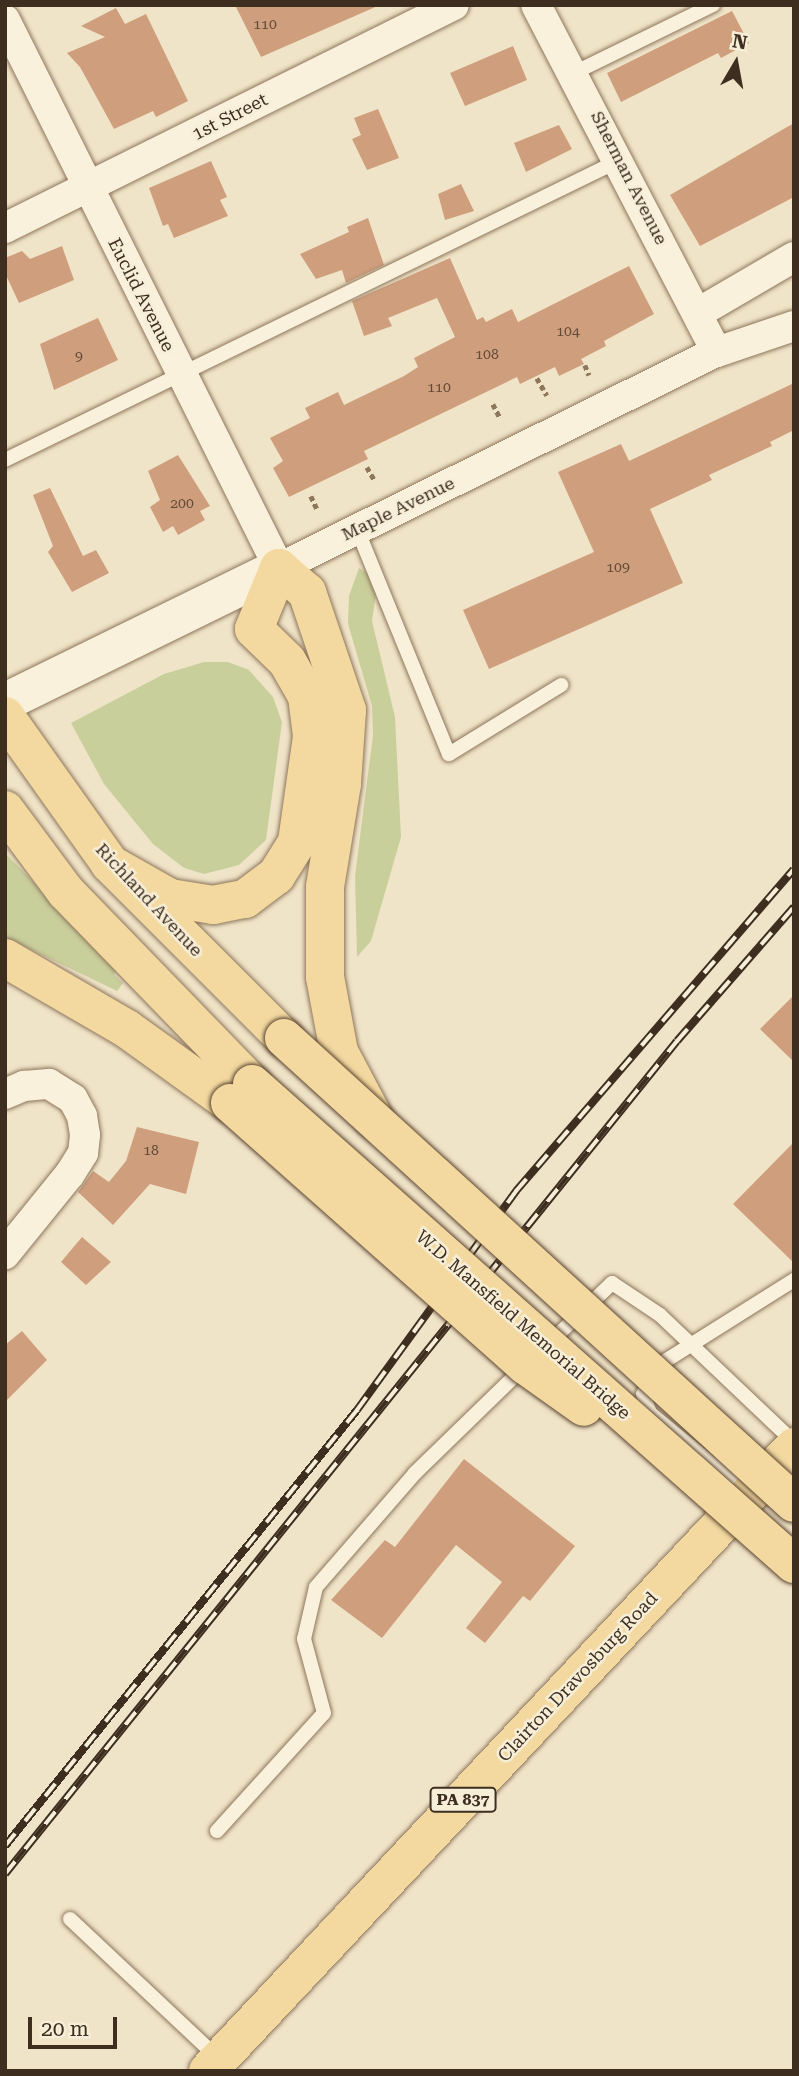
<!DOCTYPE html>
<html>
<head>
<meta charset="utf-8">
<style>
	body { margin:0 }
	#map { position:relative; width:799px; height:2076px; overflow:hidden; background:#f0e4c8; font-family:"Roboto Serif",serif }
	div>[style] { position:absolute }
	.green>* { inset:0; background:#c9cf9b }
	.building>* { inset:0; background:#cf9f7d }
	.path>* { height:4.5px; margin-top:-2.25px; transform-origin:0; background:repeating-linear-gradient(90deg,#8d765c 0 5px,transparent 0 8.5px) }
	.roads { filter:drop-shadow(0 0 2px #8d765c) drop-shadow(0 0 2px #8d765c) }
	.lane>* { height:14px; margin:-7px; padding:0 7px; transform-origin:7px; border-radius:7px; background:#faf1dc }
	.street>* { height:30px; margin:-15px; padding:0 15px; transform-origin:15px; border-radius:15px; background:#faf1dc }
	.secondary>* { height:38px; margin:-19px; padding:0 19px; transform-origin:19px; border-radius:19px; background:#faf1dc }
	.primary>* { height:38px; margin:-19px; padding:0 19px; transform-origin:19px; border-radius:19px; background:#f3d9a0 }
	.rail>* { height:8px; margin-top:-4px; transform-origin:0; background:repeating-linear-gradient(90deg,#f7eed8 0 16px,#3d2e20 0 32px); box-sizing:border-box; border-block:2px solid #3d2e20 }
	.bridges { filter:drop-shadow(0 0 2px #5b4430) drop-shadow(0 0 2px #5b4430) }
	.primary-bridge>* { height:38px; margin:-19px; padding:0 19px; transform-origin:19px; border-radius:19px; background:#f3d9a0 }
	span { translate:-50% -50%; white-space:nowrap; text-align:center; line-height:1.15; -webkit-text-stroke:5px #f7eed8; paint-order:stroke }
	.number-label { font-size:14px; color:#624a37 }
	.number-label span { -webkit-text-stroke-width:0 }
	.shield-label span { padding:2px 5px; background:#f7eed8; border:2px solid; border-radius:5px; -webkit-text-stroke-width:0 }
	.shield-label { font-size:16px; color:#3d2e20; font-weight:700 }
	.street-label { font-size:18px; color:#3d2e20 }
	.frame { position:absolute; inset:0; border:7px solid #3d2e20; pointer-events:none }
	.north { position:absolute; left:701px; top:28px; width:70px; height:70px; -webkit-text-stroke:5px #f7eed8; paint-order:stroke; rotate:10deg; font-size:19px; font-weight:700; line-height:28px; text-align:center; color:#3d2e20 }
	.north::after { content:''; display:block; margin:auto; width:24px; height:32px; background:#3d2e20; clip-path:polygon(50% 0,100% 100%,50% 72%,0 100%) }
	.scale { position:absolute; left:28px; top:2017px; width:89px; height:32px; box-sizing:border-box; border:4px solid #3d2e20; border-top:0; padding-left:9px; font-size:21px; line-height:24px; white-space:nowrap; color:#3d2e20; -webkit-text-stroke:5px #f7eed8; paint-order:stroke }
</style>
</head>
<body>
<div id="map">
	<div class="green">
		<i style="clip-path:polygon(359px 568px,378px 580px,372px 621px,395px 717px,401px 837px,371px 941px,357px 957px,355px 876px,373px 735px,372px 706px,348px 624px,349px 596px)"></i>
		<i style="clip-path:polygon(204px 662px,228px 662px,249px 670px,273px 697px,282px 722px,266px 840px,239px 865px,204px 874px,184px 868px,153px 844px,104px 784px,71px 723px,164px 674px)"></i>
		<i style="clip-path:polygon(5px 853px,118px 968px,114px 975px,123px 983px,117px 991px,5px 937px)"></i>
	</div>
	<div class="building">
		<i style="clip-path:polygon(235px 5px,380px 5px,261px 57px)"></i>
		<i style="clip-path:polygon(116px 8px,125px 24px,146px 14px,188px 101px,156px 117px,153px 111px,114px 129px,80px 67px,67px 53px,105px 37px,81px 26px)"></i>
		<i style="clip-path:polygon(732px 11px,749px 43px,721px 58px,718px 53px,621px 102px,607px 73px)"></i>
		<i style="clip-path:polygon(513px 46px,527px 80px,465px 106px,450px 73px)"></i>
		<i style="clip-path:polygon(378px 109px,399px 158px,367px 170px,352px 139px,361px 135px,354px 118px)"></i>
		<i style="clip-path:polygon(794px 123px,794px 197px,700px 246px,670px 195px)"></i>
		<i style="clip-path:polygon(559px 125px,572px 149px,526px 172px,514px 143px)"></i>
		<i style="clip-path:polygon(211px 161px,227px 197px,220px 200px,228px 216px,174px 238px,168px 224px,163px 226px,149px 188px)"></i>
		<i style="clip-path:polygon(461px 184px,474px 211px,445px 220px,438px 194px)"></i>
		<i style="clip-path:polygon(368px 218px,384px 265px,346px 283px,342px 270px,316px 279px,300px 254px,349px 232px,347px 227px)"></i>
		<i style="clip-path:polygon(62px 246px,74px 280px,19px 303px,5px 273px,5px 258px,22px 251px,30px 259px)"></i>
		<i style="clip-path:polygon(450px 258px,477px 320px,483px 317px,486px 322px,512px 309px,518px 322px,629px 266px,654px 314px,604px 341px,606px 346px,581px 359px,584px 364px,559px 376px,555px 367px,520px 384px,517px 377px,364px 451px,368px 459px,289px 497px,273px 468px,283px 461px,270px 438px,310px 418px,305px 408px,338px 392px,344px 405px,404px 376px,418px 367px,414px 358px,455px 337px,437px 298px,388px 318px,392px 326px,364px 336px,352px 301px)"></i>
		<i style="clip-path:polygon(98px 318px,118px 360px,54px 390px,40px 344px)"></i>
		<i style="clip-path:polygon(794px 383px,794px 430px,770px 442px,772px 446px,709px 475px,712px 480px,650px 509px,683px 583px,489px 669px,463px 610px,594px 552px,558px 472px,621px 444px,629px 461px)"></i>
		<i style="clip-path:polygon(178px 455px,210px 506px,200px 511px,205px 520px,178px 535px,173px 526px,163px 532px,150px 507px,160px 500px,148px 471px)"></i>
		<i style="clip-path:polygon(50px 488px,83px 556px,96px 550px,109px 573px,72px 592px,48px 552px,53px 546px,33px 495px)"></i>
		<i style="clip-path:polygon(794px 995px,794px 1062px,760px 1029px)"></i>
		<i style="clip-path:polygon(137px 1127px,199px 1142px,186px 1194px,150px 1184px,113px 1225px,78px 1192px,93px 1171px,109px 1182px,126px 1161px)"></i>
		<i style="clip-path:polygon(794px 1142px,794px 1263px,733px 1204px)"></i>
		<i style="clip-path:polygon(82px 1237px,111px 1262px,86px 1285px,61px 1262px)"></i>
		<i style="clip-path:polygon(22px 1331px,47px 1360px,5px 1402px,5px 1345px)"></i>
		<i style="clip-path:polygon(464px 1459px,575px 1546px,530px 1601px,523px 1596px,485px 1643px,466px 1628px,502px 1582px,456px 1545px,382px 1638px,331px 1600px,385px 1540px,395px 1547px)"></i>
	</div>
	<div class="path">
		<i style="left:585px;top:365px;width:11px;rotate:68deg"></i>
		<i style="left:537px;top:378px;width:20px;rotate:60deg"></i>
		<i style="left:493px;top:404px;width:16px;rotate:63deg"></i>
		<i style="left:367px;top:467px;width:16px;rotate:60deg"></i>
		<i style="left:311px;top:496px;width:14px;rotate:65deg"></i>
	</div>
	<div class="roads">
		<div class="lane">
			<i style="left:574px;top:73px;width:155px;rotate:-26.1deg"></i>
			<i style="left:5px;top:460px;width:684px;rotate:-26deg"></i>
			<i style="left:357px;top:529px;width:243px;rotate:67.8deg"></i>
			<i style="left:449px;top:754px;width:132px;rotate:-31.6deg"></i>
			<i style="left:547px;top:1345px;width:90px;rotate:-43.6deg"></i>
			<i style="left:612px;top:1283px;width:58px;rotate:33.7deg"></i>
			<i style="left:660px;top:1315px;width:185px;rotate:43.5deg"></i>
			<i style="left:749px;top:1494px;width:128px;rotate:-140.7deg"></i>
			<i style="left:650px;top:1413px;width:20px;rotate:-110deg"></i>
			<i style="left:643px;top:1394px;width:36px;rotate:-58deg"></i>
			<i style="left:662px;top:1363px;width:156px;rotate:-32.2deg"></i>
			<i style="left:217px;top:1831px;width:159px;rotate:-47.8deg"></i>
			<i style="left:324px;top:1713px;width:77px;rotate:-105.1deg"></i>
			<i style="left:304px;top:1639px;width:53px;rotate:-77deg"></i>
			<i style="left:316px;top:1587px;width:151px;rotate:-49deg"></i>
			<i style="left:415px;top:1473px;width:153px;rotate:-44.2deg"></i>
			<i style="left:70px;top:1919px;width:202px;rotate:43.2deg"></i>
		</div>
		<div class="street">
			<i style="left:536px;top:5px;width:391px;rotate:62.5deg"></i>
			<i style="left:5px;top:20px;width:613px;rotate:63.43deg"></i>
			<i style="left:279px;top:568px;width:488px;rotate:-26.3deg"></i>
			<i style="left:717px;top:352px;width:81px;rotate:-18.7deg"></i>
			<i style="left:5px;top:228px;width:501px;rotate:-26.41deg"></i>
			<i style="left:698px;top:313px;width:111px;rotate:-30.3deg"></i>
			<i style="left:5px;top:1094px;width:21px;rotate:-23deg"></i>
			<i style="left:24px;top:1086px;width:25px;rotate:-5deg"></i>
			<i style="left:49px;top:1084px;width:28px;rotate:32deg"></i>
			<i style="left:73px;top:1099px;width:19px;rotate:62deg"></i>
			<i style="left:82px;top:1116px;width:19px;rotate:81deg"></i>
			<i style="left:85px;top:1135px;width:18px;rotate:96deg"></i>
			<i style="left:83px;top:1153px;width:26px;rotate:122deg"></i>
			<i style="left:69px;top:1175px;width:102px;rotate:129deg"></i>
		</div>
		<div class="secondary">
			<i style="left:5px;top:702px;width:305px;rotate:-26.1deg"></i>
		</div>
		<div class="primary">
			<i style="left:5px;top:716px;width:181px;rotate:54.6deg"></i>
			<i style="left:110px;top:864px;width:246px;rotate:45deg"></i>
			<i style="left:5px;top:810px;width:102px;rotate:53.4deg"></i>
			<i style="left:66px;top:892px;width:267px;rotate:45.9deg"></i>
			<i style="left:110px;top:864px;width:69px;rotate:29.5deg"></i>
			<i style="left:170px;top:898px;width:44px;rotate:9.2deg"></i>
			<i style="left:213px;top:905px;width:33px;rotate:-11deg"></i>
			<i style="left:245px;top:899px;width:39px;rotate:-37deg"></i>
			<i style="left:276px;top:876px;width:40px;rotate:-58deg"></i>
			<i style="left:297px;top:842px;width:107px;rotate:-81.9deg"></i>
			<i style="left:312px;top:736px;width:40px;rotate:-97.1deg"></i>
			<i style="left:307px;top:696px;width:40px;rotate:-119.7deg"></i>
			<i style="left:287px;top:661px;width:46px;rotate:-135.9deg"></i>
			<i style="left:254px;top:629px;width:66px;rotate:-67.7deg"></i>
			<i style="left:279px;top:568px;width:37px;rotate:41deg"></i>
			<i style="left:307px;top:592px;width:125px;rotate:71.3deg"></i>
			<i style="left:347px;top:710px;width:74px;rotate:93.9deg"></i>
			<i style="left:342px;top:784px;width:104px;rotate:99.4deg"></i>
			<i style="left:325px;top:887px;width:90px;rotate:90deg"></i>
			<i style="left:325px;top:977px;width:76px;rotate:79.4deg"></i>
			<i style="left:339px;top:1052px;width:75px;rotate:62.1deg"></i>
			<i style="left:5px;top:958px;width:141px;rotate:30.2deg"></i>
			<i style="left:127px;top:1029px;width:127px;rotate:35.7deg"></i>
			<i style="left:208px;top:2071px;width:856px;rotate:-46.8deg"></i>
		</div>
	</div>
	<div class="rail">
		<i style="left:5px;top:1846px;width:560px;rotate:-51.08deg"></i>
		<i style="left:357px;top:1410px;width:271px;rotate:-54deg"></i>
		<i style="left:516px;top:1191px;width:425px;rotate:-49.2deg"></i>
		<i style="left:5px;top:1874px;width:1070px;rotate:-51.11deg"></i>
		<i style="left:677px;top:1041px;width:178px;rotate:-48.9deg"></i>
	</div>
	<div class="bridges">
		<div class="primary-bridge">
			<i style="left:284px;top:1038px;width:690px;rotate:42.36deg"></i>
			<i style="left:252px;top:1084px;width:724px;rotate:41.53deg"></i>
			<i style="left:230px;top:1103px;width:395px;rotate:41.6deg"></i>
			<i style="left:525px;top:1365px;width:72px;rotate:35.4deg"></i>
		</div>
	</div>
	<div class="number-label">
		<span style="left:265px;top:24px">110</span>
		<span style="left:568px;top:331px">104</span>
		<span style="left:487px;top:354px">108</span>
		<span style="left:79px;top:356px">9</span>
		<span style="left:439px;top:387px">110</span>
		<span style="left:182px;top:503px">200</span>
		<span style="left:618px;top:567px">109</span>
		<span style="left:151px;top:1150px">18</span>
	</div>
	<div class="shield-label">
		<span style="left:463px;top:1800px">PA 837</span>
	</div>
	<div class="street-label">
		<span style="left:230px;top:117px;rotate:-27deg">1st Street</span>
		<span style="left:629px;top:178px;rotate:63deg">Sherman Avenue</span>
		<span style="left:141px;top:295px;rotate:63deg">Euclid Avenue</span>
		<span style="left:398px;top:509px;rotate:-26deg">Maple Avenue</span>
		<span style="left:149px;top:900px;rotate:47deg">Richland Avenue</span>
		<span style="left:523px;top:1325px;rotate:41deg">W.D. Mansfield Memorial Bridge</span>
		<span style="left:578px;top:1677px;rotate:-47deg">Clairton Dravosburg Road</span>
	</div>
	<div class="frame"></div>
	<div class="north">N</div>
	<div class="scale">20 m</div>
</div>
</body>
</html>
